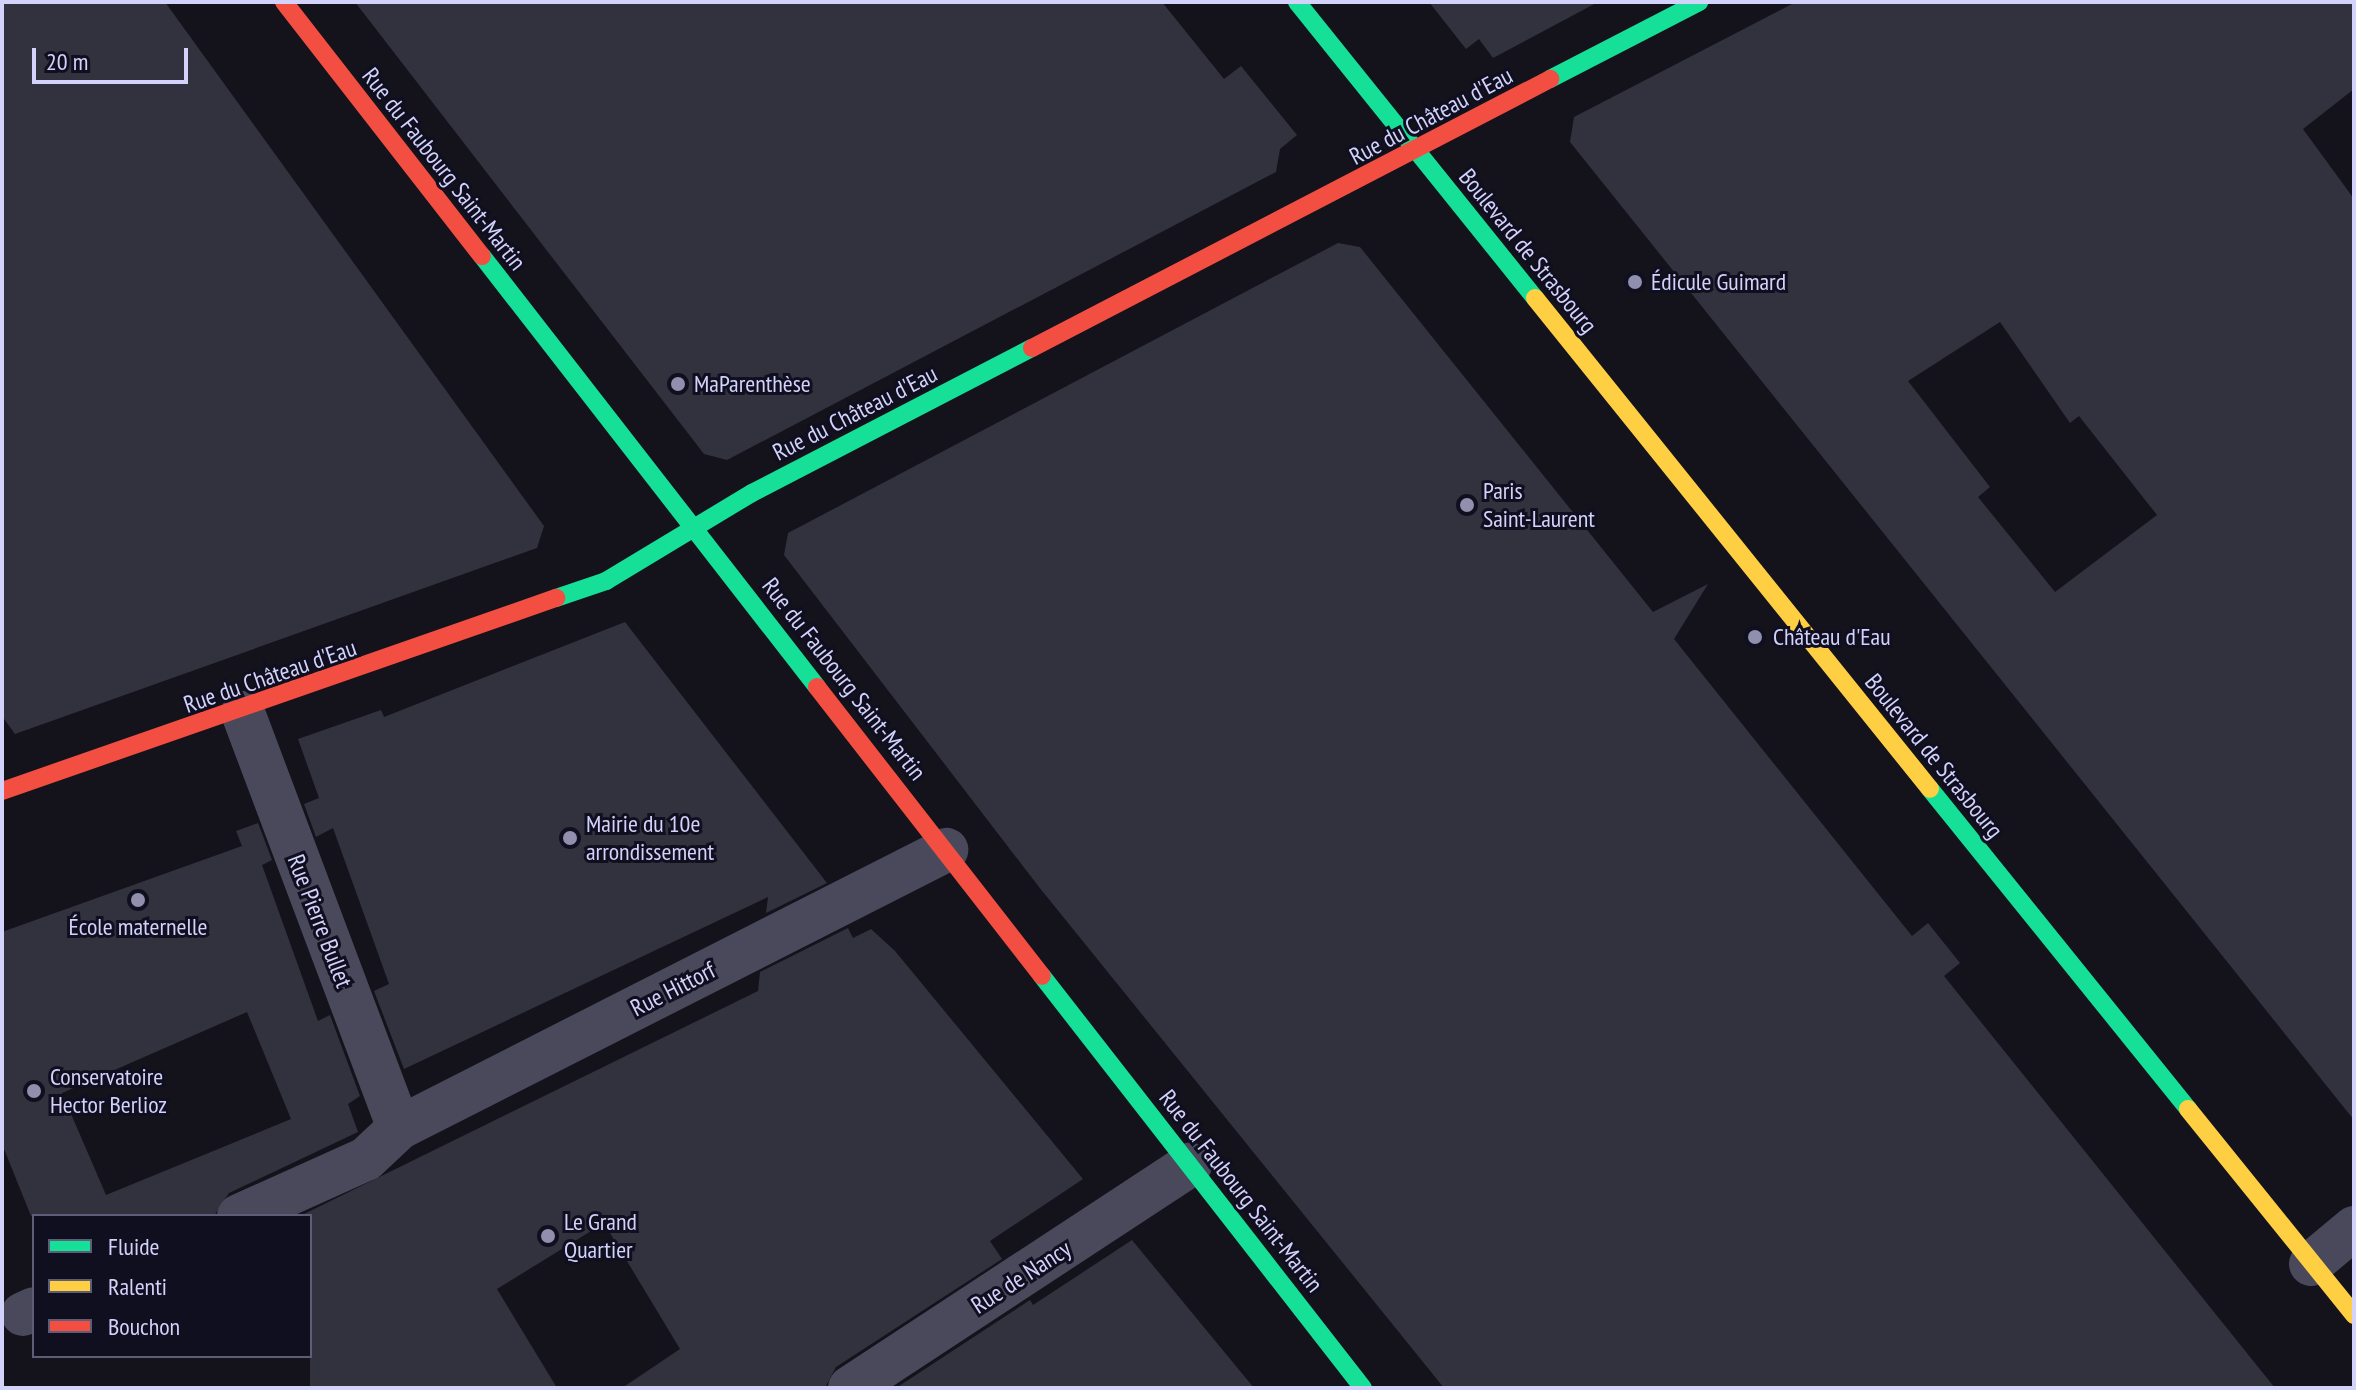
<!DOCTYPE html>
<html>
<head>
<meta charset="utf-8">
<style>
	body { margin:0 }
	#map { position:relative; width:2356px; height:1390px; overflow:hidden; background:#14131c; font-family:"PT Sans Narrow",sans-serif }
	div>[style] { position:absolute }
	.building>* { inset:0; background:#32313e }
	.street>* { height:44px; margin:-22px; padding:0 22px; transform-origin:22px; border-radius:22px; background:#49495b }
	.fast>* { height:18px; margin:-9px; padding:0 9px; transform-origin:9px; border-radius:9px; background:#16e098 }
	.slow>* { height:18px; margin:-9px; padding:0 9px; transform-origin:9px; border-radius:9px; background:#ffcf43 }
	.jam>* { height:18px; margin:-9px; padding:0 9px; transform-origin:9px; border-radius:9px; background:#f24e42 }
	.dots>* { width:22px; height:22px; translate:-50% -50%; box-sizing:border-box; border:4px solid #100f20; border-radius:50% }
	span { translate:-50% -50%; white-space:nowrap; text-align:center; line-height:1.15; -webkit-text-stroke:6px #100f20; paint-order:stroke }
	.street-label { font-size:24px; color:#d2d2fb }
	.poi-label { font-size:24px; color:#d2d2fb }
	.left { translate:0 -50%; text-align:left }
	.frame { position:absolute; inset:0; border:4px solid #d2d2fb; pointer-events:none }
	.legend { position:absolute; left:32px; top:1214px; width:280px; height:144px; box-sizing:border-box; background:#100f20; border:2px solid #5e5d78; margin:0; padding:10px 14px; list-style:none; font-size:24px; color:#d2d2fb }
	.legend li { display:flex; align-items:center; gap:16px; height:40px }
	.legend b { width:40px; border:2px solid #5e5d78 }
	.scale { position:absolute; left:32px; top:48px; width:156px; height:36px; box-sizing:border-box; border:4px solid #d2d2fb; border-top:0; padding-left:10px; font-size:24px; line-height:28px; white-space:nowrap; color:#d2d2fb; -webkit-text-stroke:6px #100f20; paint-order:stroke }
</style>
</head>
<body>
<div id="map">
	<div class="building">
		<i style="clip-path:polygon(2px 2px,165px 2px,544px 526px,537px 548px,15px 734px,2px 716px)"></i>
		<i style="clip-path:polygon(355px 2px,1162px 2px,1224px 79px,1241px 66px,1297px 135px,1280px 149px,1276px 172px,727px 460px,704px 454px)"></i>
		<i style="clip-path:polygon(1429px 2px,1598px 2px,1493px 58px,1479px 39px,1466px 49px)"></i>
		<i style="clip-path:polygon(evenodd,1796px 2px,2354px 2px,2354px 89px,2303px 129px,2354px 199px,2354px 1120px,1570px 142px,1574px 117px,1796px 2px,2000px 322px,2070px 423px,2079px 416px,2157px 515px,2055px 592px,1978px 497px,1990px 487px,1908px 381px,2000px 322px)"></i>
		<i style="clip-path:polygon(1338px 243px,1360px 247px,1653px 612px,1708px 584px,1674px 639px,1912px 936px,1928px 923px,1960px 963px,1944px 976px,2275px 1388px,1444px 1388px,1039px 887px,784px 555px,788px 533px)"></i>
		<i style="clip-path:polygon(625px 622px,827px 883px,766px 913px,768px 897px,404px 1069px,374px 991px,389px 984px,333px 828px,316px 837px,304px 804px,319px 798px,298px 739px,381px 710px,384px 717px)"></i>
		<i style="clip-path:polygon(evenodd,258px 823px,272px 860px,262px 865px,318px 1021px,330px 1015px,360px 1096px,348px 1104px,358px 1132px,229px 1193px,214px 1216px,31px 1216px,2px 1144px,2px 932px,242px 846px,236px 831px,258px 823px,247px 1012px,291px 1119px,106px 1195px,62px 1093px,247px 1012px)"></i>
		<i style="clip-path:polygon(848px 928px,853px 938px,871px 929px,895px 951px,1083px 1179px,990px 1241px,1002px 1259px,836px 1367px,825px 1388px,622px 1388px,680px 1349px,604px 1223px,497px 1289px,557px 1388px,310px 1388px,310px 1216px,300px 1216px,758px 991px,760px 972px)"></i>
		<i style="clip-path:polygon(1132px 1240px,1254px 1388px,896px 1388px,1030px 1300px,1033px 1305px)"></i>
	</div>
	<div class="street">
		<i style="left:243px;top:713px;width:443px;rotate:69.4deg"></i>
		<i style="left:239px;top:1216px;width:139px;rotate:-24.2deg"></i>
		<i style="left:366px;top:1159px;width:45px;rotate:-43.2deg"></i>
		<i style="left:399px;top:1128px;width:614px;rotate:-26.94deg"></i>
		<i style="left:2311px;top:1264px;width:56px;rotate:-39.9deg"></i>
		<i style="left:23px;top:1314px;width:12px;rotate:-24deg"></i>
		<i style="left:850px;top:1388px;width:407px;rotate:-33.3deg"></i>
	</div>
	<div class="fast">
		<i style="left:1297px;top:2px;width:380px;rotate:51.2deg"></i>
		<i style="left:1550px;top:79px;width:168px;rotate:-27.3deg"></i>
		<i style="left:482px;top:256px;width:546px;rotate:52.14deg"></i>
		<i style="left:556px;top:598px;width:53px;rotate:-18.8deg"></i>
		<i style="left:606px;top:581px;width:170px;rotate:-31.1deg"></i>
		<i style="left:752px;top:493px;width:315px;rotate:-27.4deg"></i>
		<i style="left:1930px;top:789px;width:411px;rotate:51.1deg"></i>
		<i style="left:1042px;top:976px;width:522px;rotate:52.08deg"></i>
	</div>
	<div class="slow">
		<i style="left:1535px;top:298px;width:630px;rotate:51.18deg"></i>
		<i style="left:2188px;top:1109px;width:265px;rotate:51.1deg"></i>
	</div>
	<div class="jam">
		<i style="left:284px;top:2px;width:322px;rotate:52.1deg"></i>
		<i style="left:1032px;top:348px;width:584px;rotate:-27.44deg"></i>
		<i style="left:817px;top:687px;width:366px;rotate:52.1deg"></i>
		<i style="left:2px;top:791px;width:587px;rotate:-19.21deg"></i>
	</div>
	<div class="dots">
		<i style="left:1635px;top:282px;background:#908fad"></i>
		<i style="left:678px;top:384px;background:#908fad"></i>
		<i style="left:1467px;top:505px;background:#908fad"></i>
		<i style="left:1755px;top:637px;background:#908fad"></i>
		<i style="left:570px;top:838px;background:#908fad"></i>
		<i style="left:138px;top:900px;background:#908fad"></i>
		<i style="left:34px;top:1091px;background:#908fad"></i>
		<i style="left:548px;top:1236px;background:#908fad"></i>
	</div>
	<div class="street-label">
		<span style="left:1431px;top:116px;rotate:-28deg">Rue du Château d'Eau</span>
		<span style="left:444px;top:169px;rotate:52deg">Rue du Faubourg Saint-Martin</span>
		<span style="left:1528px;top:251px;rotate:51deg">Boulevard de Strasbourg</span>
		<span style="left:855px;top:413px;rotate:-27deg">Rue du Château d'Eau</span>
		<span style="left:270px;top:676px;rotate:-19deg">Rue du Château d'Eau</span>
		<span style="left:844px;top:679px;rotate:52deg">Rue du Faubourg Saint-Martin</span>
		<span style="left:1934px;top:756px;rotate:51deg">Boulevard de Strasbourg</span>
		<span style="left:320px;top:921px;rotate:69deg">Rue Pierre Bullet</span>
		<span style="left:673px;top:989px;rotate:-27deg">Rue Hittorf</span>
		<span style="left:1241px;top:1191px;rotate:52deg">Rue du Faubourg Saint-Martin</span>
		<span style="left:1021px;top:1277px;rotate:-33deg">Rue de Nancy</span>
	</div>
	<div class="poi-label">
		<span class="left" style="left:1651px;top:282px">Édicule Guimard</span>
		<span class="left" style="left:694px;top:384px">MaParenthèse</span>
		<span class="left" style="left:1483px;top:505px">Paris<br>Saint-Laurent</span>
		<span class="left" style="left:1773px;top:637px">Château d'Eau</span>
		<span class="left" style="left:586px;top:838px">Mairie du 10e<br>arrondissement</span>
		<span style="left:138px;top:927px">École maternelle</span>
		<span class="left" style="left:50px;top:1091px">Conservatoire<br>Hector Berlioz</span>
		<span class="left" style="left:564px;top:1236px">Le Grand<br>Quartier</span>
	</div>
	<div class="frame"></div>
	<ul class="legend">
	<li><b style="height:10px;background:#16e098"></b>Fluide</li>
	<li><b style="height:10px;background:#ffcf43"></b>Ralenti</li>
	<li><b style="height:10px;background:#f24e42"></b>Bouchon</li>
	</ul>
	<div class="scale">20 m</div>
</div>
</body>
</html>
